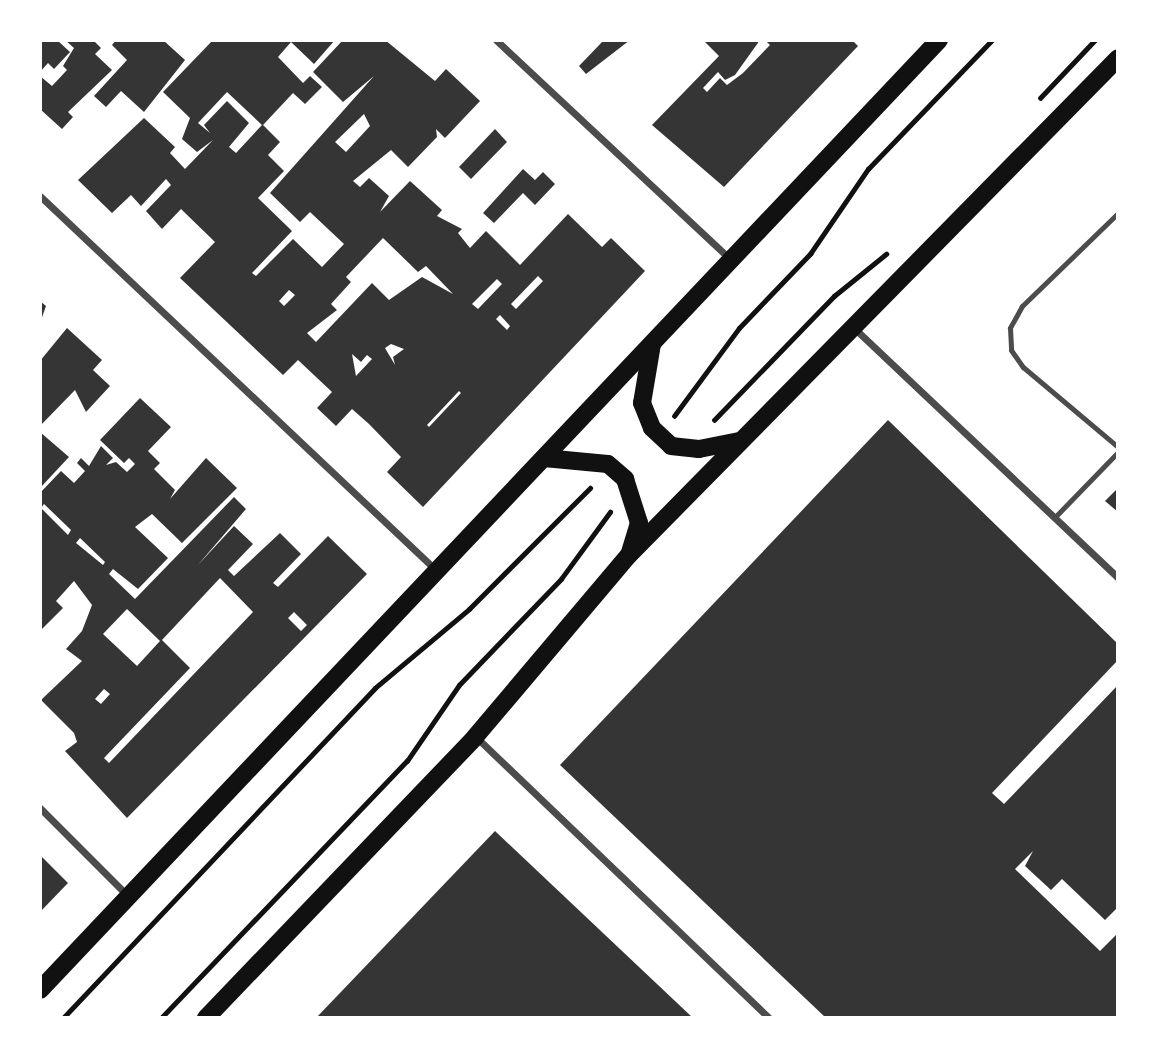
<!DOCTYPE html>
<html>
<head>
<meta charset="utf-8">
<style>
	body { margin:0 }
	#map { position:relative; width:1158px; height:1058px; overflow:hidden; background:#fff; font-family:Rubik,sans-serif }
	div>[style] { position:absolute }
	.building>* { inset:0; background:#353535 }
	.path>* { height:4.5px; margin:-2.25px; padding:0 2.25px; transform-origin:2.25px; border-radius:2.25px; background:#111 }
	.service>* { height:5px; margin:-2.5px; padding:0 2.5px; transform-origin:2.5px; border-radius:2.5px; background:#4c4c4c }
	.minor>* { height:7px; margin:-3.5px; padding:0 3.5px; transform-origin:3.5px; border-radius:3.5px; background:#4c4c4c }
	.primary>* { height:18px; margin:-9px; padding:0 9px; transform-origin:9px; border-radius:9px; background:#111 }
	span { translate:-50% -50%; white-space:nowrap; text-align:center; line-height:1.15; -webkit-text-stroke:7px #fff; paint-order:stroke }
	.frame { position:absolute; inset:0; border:42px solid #fff; pointer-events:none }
</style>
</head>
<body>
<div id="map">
	<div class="building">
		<i style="clip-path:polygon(40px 40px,57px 40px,70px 52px,54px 69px,48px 63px,40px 72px)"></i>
		<i style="clip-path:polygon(65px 40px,93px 40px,101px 48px,95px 54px,112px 70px,68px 112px,73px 117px,62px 129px,40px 109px,40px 76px,52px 86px,67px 70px,63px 66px,74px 48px)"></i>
		<i style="clip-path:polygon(116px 40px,163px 40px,185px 60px,144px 112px,121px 91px,106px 107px,94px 96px,127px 60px,112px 45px)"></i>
		<i style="clip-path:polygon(evenodd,213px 40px,335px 40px,314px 64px,291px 42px,278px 57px,303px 83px,310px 76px,322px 87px,305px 104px,293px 93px,263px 125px,280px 142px,268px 155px,284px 171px,258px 198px,292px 231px,252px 273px,256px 276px,293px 239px,322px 267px,344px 244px,310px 212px,300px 222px,270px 193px,374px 76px,343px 102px,313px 72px,343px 40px,385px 40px,435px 81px,446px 69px,480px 101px,445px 138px,436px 129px,437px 137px,408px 167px,391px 150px,353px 181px,360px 187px,369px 178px,389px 196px,380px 212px,410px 181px,442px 210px,437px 216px,462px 229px,458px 233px,470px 248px,486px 231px,520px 265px,568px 214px,602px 247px,611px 238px,645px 271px,423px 507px,387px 472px,401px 457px,369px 424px,352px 409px,336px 426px,317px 408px,332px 392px,298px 360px,283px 375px,180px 278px,215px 242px,181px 209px,162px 229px,146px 211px,171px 185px,166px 179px,141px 206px,131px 195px,112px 213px,78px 180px,144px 118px,175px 147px,170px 153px,185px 169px,213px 140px,197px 152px,182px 139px,190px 118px,163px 92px,213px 40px,227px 92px,262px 125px,236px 153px,229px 147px,249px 123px,227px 101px,204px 125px,210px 133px,198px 123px,227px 92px,213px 40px,364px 114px,370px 126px,346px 152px,335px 142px,364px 114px,213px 40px,383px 238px,418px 272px,426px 266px,453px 294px,422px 277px,389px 300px,372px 283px,316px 342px,307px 333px,337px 310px,331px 304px,351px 282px,346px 277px,383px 238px,213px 40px,538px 276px,543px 281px,516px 309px,511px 304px,538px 276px,213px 40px,497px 279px,502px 284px,478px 309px,472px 304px,497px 279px,213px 40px,289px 290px,295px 295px,284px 306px,279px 301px,289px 290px,213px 40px,500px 315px,510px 326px,507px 330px,496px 319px,500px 315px,213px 40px,391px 344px,404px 349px,393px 357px,395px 365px,385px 348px,391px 344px,213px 40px,352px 354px,361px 362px,367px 355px,372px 359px,356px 376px,352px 354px,213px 40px,459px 391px,461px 393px,429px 427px,427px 425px,459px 391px)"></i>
		<i style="clip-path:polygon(604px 40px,630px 40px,586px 74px,579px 66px)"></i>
		<i style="clip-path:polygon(703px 40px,760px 40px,735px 75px,725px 80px,718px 72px,703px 88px,707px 92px,720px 78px,727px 85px,743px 73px,770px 45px,765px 40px,852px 40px,858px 46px,724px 187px,652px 125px,719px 56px)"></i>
		<i style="clip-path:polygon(495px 129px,507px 142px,471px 179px,459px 167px)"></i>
		<i style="clip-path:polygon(523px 169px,535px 180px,543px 172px,555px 184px,535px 205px,523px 193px,494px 223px,483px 213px)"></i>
		<i style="clip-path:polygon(40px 301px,46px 306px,40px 323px)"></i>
		<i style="clip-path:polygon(67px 328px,102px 360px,93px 370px,110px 386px,86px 412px,75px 390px,40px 426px,40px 361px)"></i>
		<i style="clip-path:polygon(evenodd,140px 398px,171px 427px,148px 451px,160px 463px,154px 469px,175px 490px,170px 499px,206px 458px,237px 488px,182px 543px,152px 514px,135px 527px,168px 558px,138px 589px,113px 569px,109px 574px,135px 599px,234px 497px,246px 509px,197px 566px,234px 526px,253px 544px,228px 570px,234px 576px,280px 533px,301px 554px,273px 583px,278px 587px,328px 536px,367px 574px,127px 818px,65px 751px,77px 742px,74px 733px,41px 700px,82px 661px,66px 649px,82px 631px,92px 605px,74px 581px,56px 601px,63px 608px,40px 631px,40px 493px,61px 471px,74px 483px,85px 471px,77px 463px,81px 458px,89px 466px,101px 446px,113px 458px,106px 465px,116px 462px,127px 472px,135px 464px,129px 458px,124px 463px,100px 440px,140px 398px,44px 504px,71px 530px,68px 535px,41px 508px,44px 504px,140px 398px,80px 538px,105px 562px,103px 565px,76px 543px,80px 538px,140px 398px,220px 578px,253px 612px,109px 763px,104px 758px,190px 668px,162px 640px,220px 578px,140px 398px,127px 609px,160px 641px,137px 666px,103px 634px,127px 609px,140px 398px,294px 612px,307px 625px,301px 631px,288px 618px,294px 612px,140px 398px,104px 689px,110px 694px,101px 704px,95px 699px,104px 689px)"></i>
		<i style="clip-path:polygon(888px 420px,1118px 644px,1118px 660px,992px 793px,1004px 804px,1118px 685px,1118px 907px,1105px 920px,1062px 879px,1051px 890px,1025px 866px,1033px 851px,1015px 869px,1100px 951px,1118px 933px,1118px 1018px,826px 1018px,560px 765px)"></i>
		<i style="clip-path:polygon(40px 432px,69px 457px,40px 488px)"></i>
		<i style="clip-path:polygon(1118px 488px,1118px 512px,1105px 501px)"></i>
		<i style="clip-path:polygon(495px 831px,693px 1018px,316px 1018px)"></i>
		<i style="clip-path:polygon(40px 855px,68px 883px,40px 912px)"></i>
	</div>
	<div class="path">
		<i style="left:1040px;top:98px;width:80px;rotate:-46.5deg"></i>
		<i style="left:674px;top:416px;width:109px;rotate:-53.5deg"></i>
		<i style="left:739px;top:328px;width:103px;rotate:-46.2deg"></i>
		<i style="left:810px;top:254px;width:103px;rotate:-55.7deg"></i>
		<i style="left:868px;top:169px;width:179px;rotate:-46.1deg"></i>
		<i style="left:714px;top:420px;width:173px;rotate:-45.9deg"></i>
		<i style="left:834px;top:296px;width:67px;rotate:-38.9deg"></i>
		<i style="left:63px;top:1018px;width:454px;rotate:-46.6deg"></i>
		<i style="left:375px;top:688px;width:123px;rotate:-40deg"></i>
		<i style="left:469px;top:609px;width:171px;rotate:-45deg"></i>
		<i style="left:161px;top:1018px;width:356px;rotate:-46.3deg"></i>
		<i style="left:407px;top:761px;width:92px;rotate:-55.6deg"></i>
		<i style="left:459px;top:685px;width:147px;rotate:-46.1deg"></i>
		<i style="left:561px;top:579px;width:83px;rotate:-53.8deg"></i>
	</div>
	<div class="service">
		<i style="left:1118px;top:213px;width:134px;rotate:135.9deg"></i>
		<i style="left:1022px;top:306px;width:25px;rotate:119deg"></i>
		<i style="left:1010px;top:328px;width:22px;rotate:87deg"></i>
		<i style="left:1011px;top:350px;width:21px;rotate:55deg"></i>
		<i style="left:1023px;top:367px;width:124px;rotate:40.1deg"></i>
		<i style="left:1054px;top:518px;width:92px;rotate:-45.9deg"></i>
	</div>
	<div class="minor">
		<i style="left:496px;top:40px;width:322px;rotate:43.1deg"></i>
		<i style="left:40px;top:196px;width:546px;rotate:43.37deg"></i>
		<i style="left:854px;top:328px;width:364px;rotate:43.4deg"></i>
		<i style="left:476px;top:737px;width:406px;rotate:43.8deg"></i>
		<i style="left:40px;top:808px;width:124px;rotate:45deg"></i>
	</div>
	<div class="primary">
		<i style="left:652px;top:344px;width:60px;rotate:99.6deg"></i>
		<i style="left:642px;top:403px;width:27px;rotate:68deg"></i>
		<i style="left:652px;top:428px;width:26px;rotate:43deg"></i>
		<i style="left:671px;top:446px;width:28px;rotate:6deg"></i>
		<i style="left:699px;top:449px;width:41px;rotate:-11.3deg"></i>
		<i style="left:544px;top:458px;width:64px;rotate:5.4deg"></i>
		<i style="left:608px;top:464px;width:23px;rotate:41deg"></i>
		<i style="left:625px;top:479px;width:46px;rotate:72.3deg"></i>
		<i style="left:639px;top:523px;width:30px;rotate:107deg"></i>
		<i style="left:40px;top:990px;width:1308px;rotate:-46.58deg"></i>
		<i style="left:206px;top:1018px;width:389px;rotate:-46.2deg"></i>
		<i style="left:475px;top:737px;width:238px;rotate:-49.8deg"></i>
		<i style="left:629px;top:555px;width:697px;rotate:-45.46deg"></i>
	</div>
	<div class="frame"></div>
</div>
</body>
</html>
